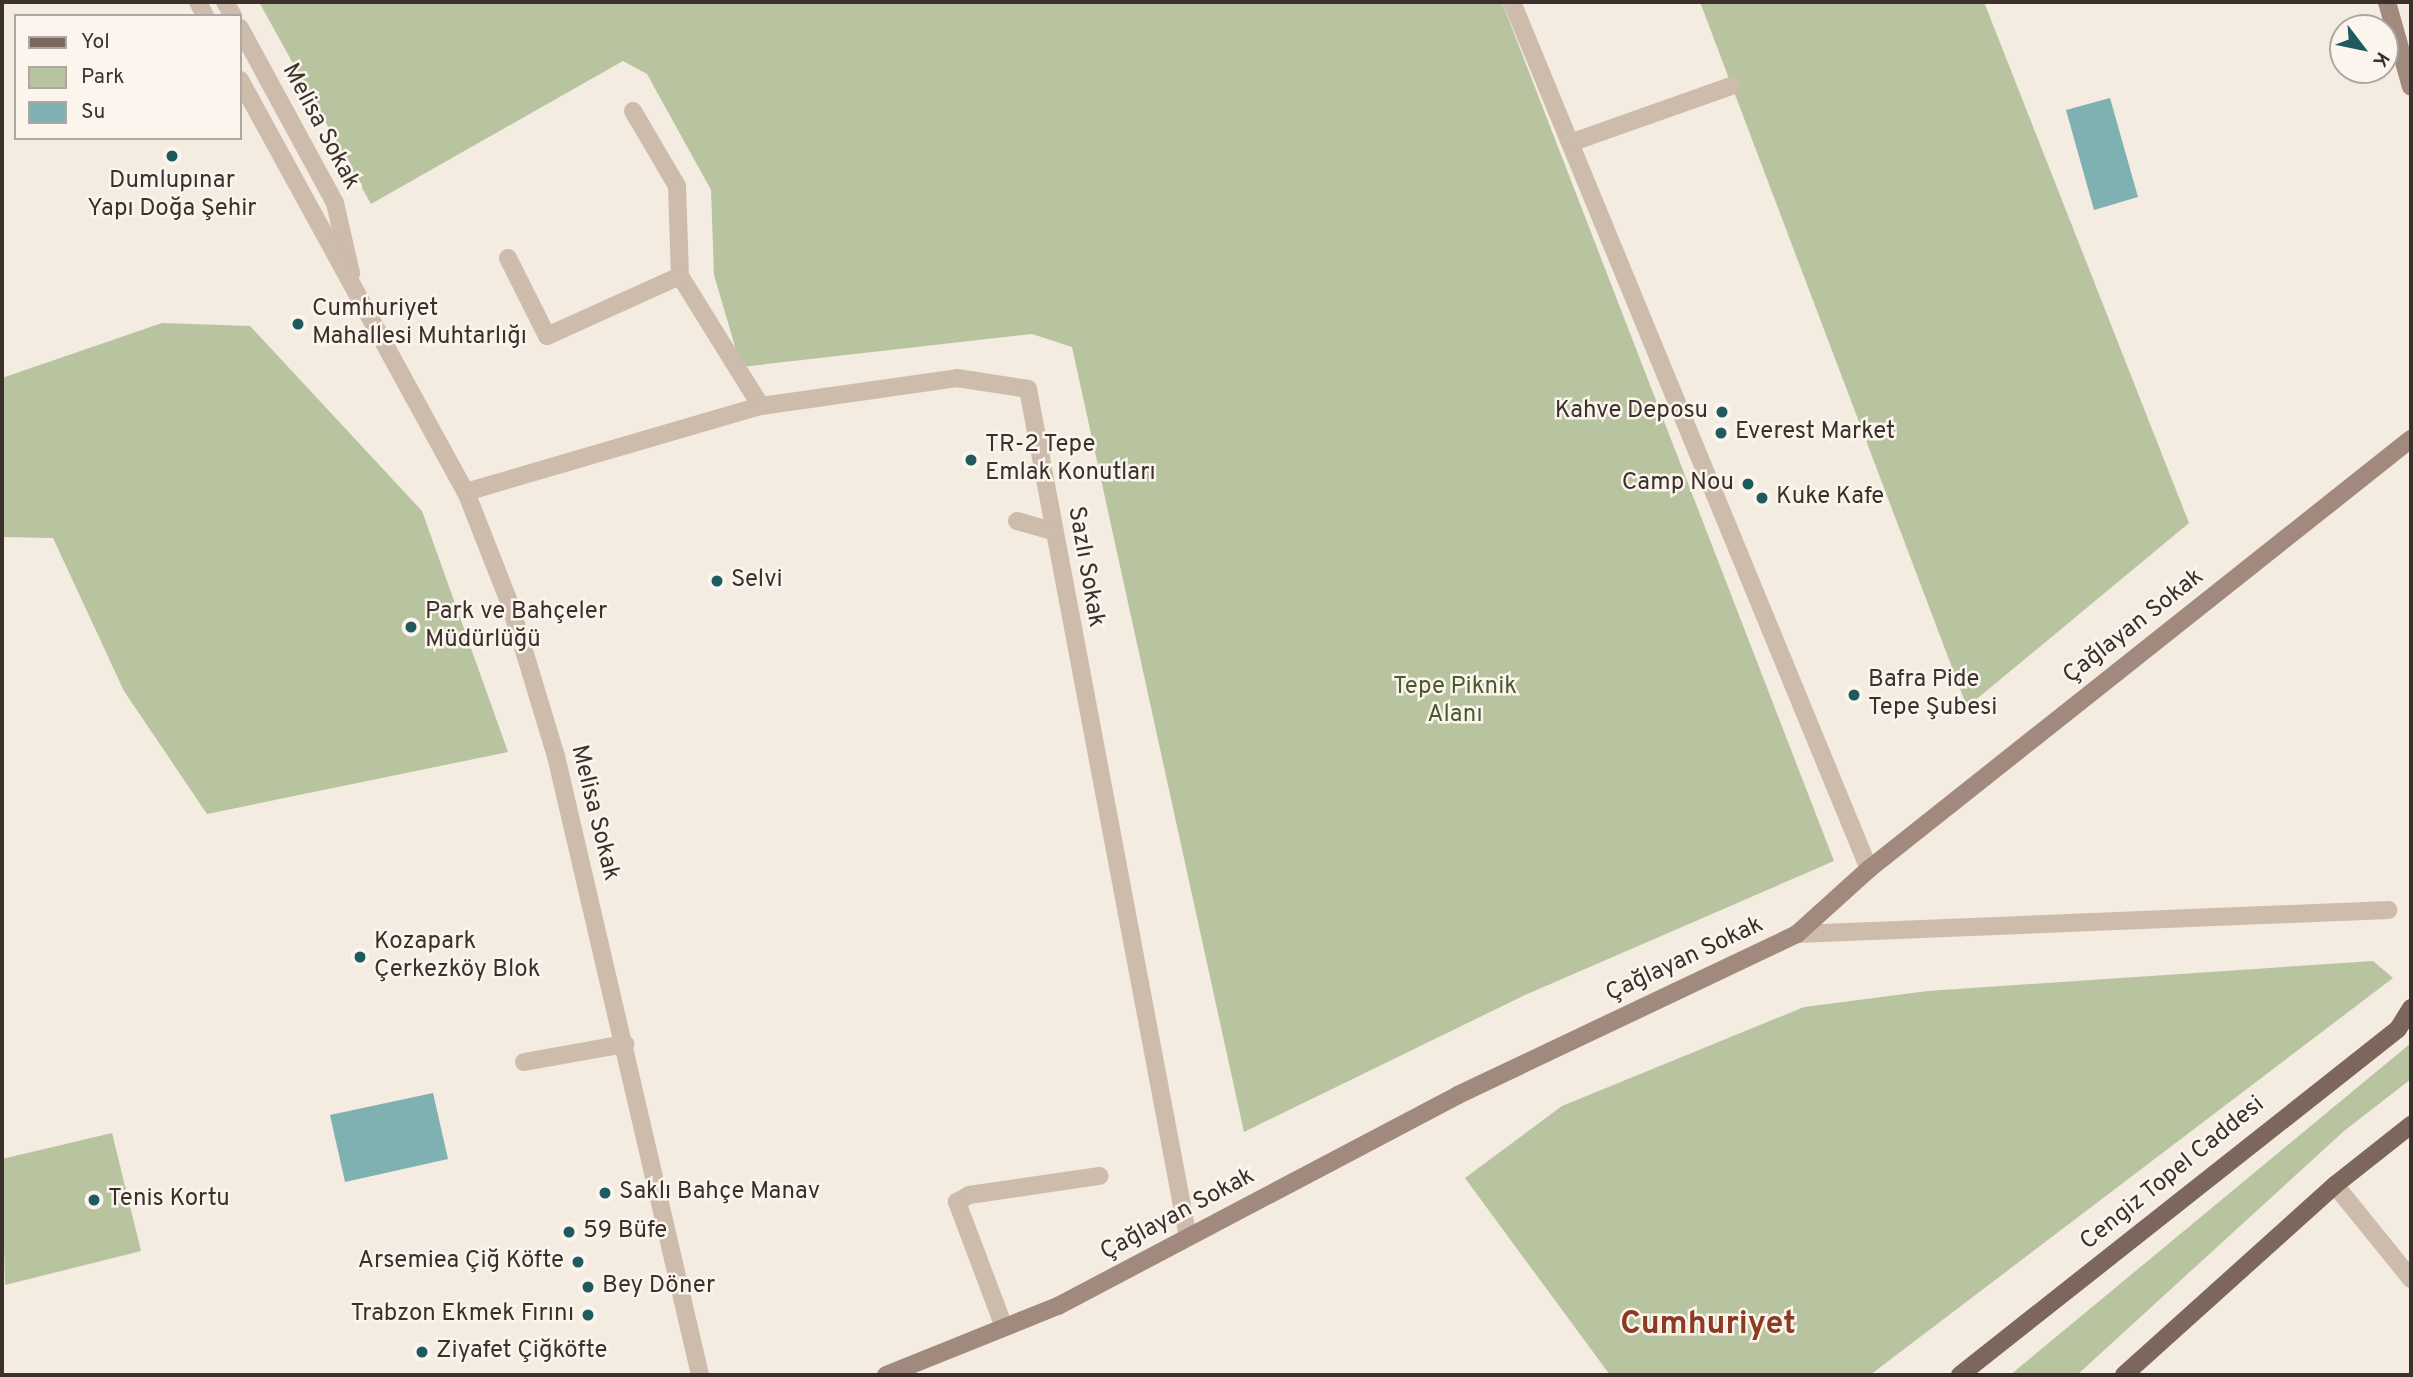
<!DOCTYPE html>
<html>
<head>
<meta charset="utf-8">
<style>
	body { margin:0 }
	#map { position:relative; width:2413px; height:1377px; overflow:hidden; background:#f4ebe1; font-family:Overpass,sans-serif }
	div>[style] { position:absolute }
	.green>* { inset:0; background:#b8c4a0 }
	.water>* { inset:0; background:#7fb0b2 }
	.lane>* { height:18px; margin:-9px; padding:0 9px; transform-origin:9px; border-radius:9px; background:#cdbbac }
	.street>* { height:18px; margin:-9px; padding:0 9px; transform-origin:9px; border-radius:9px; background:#cdbbac }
	.secondary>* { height:18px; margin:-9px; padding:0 9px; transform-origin:9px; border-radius:9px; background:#a18a7d }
	.primary>* { height:18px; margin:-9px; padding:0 9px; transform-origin:9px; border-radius:9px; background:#7d675c }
	.dots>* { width:19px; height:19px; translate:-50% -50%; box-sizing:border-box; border:4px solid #fbf5ee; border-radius:50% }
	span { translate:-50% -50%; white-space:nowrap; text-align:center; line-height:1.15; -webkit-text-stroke:5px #fbf5ee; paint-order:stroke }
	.street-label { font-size:24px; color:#3b302b }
	.poi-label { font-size:24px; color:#3b302b }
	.left { translate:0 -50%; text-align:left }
	.right { translate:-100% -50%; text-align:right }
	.park-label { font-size:24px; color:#4a5a2e }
	.district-label { font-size:32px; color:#8c3b22; font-weight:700 }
	.frame { position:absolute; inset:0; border:4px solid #3b302b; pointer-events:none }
	.legend { position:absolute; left:14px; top:14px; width:228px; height:126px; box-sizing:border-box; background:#fbf5ee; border:2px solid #aea6a0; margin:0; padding:9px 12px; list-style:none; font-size:21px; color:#3b302b }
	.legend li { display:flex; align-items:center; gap:14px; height:35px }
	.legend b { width:35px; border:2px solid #aea6a0 }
	.north { position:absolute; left:2329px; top:14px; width:70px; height:70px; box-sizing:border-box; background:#fbf5ee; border:2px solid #aea6a0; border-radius:50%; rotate:122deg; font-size:19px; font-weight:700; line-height:28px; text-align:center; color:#3b302b }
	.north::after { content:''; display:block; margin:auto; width:24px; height:32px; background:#1f5a5e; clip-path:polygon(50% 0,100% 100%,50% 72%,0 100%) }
</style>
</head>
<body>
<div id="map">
	<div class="green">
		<i style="clip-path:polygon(259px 2px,1502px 2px,1834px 861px,1525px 995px,1244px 1132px,1072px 347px,1032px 334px,741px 367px,714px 275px,711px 190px,647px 74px,623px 61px,371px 204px)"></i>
		<i style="clip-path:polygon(1700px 2px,1984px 2px,2189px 523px,1967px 707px)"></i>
		<i style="clip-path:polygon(162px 323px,250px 326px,422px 511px,508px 752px,207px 814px,124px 691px,53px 538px,2px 537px,2px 378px)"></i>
		<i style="clip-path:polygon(2373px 961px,2393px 978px,1870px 1375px,1610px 1375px,1465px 1178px,1562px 1106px,1804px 1007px,1928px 991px)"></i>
		<i style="clip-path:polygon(2411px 1043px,2411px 1079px,2344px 1131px,2077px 1375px,2010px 1375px)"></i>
		<i style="clip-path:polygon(112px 1133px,141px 1251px,5px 1285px,2px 1159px)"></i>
	</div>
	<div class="water">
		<i style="clip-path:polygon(2110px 98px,2138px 197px,2094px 210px,2066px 110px)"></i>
		<i style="clip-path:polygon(433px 1093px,448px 1159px,345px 1182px,330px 1115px)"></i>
	</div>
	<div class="lane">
		<i style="left:1512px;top:2px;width:938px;rotate:67.62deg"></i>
		<i style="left:633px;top:111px;width:87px;rotate:59.6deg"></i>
		<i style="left:677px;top:186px;width:90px;rotate:88.1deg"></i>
		<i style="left:680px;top:276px;width:153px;rotate:58.1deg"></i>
		<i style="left:1570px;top:143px;width:171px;rotate:-19.5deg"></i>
		<i style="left:508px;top:258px;width:87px;rotate:63.4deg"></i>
		<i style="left:547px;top:336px;width:146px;rotate:-24.3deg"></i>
		<i style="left:1797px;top:934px;width:592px;rotate:-2.32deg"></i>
		<i style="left:524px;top:1062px;width:103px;rotate:-10.1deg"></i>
	</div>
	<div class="street">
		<i style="left:198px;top:2px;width:16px;rotate:63deg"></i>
		<i style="left:225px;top:2px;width:16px;rotate:60deg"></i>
		<i style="left:240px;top:28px;width:199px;rotate:61.5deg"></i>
		<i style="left:335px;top:203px;width:72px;rotate:77.1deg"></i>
		<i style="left:240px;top:80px;width:470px;rotate:61.3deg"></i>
		<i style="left:466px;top:492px;width:120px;rotate:68.6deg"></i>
		<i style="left:510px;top:604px;width:159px;rotate:73.2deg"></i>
		<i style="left:556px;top:756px;width:636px;rotate:76.9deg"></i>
		<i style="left:466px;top:492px;width:307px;rotate:-16.3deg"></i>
		<i style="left:761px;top:406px;width:198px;rotate:-8.1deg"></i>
		<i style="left:957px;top:378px;width:72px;rotate:8.8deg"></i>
		<i style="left:1028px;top:389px;width:863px;rotate:79.32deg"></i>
		<i style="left:1017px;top:521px;width:37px;rotate:16deg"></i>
		<i style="left:2335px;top:1185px;width:121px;rotate:51deg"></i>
		<i style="left:1004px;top:1327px;width:134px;rotate:-110.6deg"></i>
		<i style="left:957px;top:1202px;width:14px;rotate:-30deg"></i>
		<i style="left:969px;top:1195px;width:132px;rotate:-8.3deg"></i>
	</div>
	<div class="secondary">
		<i style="left:2387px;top:2px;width:88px;rotate:74.2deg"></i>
		<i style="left:886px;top:1375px;width:185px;rotate:-21.9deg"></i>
		<i style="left:1058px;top:1306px;width:452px;rotate:-27.8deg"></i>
		<i style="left:1458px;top:1095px;width:375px;rotate:-25.4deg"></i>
		<i style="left:1797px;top:934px;width:97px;rotate:-42.1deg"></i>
		<i style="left:1869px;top:869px;width:692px;rotate:-38.43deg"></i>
	</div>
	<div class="primary">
		<i style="left:1960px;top:1375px;width:558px;rotate:-38.31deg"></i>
		<i style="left:2398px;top:1029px;width:25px;rotate:-58deg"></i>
		<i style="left:2124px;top:1375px;width:284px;rotate:-42deg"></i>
		<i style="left:2335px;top:1185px;width:97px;rotate:-38.3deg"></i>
	</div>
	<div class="dots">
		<i style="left:172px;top:156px;background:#1f5a5e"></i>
		<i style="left:298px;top:324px;background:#1f5a5e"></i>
		<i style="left:1722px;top:412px;background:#1f5a5e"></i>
		<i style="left:1721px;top:433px;background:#1f5a5e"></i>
		<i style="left:971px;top:460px;background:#1f5a5e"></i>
		<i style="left:1748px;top:484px;background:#1f5a5e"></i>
		<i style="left:1762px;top:498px;background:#1f5a5e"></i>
		<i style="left:717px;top:581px;background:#1f5a5e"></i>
		<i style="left:411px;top:627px;background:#1f5a5e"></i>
		<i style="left:1854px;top:695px;background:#1f5a5e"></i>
		<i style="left:360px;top:957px;background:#1f5a5e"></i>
		<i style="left:605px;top:1193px;background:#1f5a5e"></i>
		<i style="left:94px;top:1200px;background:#1f5a5e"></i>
		<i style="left:569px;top:1232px;background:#1f5a5e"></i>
		<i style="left:578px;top:1262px;background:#1f5a5e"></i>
		<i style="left:588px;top:1287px;background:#1f5a5e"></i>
		<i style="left:588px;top:1315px;background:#1f5a5e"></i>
		<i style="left:422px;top:1352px;background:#1f5a5e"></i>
	</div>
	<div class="street-label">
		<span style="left:320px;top:127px;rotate:62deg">Melisa Sokak</span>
		<span style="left:1085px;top:567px;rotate:80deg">Sazlı Sokak</span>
		<span style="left:2134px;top:627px;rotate:-38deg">Çağlayan Sokak</span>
		<span style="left:594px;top:813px;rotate:76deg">Melisa Sokak</span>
		<span style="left:1685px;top:960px;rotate:-25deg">Çağlayan Sokak</span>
		<span style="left:2173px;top:1174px;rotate:-39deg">Cengiz Topel Caddesi</span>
		<span style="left:1178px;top:1215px;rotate:-28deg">Çağlayan Sokak</span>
	</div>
	<div class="poi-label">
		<span style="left:172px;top:196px">Dumlupınar<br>Yapı Doğa Şehir</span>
		<span class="left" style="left:312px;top:324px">Cumhuriyet<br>Mahallesi Muhtarlığı</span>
		<span class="right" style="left:1708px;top:412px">Kahve Deposu</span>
		<span class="left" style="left:1735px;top:433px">Everest Market</span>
		<span class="left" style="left:985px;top:460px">TR-2 Tepe<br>Emlak Konutları</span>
		<span class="right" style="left:1734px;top:484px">Camp Nou</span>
		<span class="left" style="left:1776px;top:498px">Kuke Kafe</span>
		<span class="left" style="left:731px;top:581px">Selvi</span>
		<span class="left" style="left:425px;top:627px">Park ve Bahçeler<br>Müdürlüğü</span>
		<span class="left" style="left:1868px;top:695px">Bafra Pide<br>Tepe Şubesi</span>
		<span class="left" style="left:374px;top:957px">Kozapark<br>Çerkezköy Blok</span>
		<span class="left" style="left:619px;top:1193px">Saklı Bahçe Manav</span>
		<span class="left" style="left:108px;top:1200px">Tenis Kortu</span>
		<span class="left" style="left:583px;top:1232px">59 Büfe</span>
		<span class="right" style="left:564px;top:1262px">Arsemiea Çiğ Köfte</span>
		<span class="left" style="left:602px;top:1287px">Bey Döner</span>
		<span class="right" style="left:574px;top:1315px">Trabzon Ekmek Fırını</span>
		<span class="left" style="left:436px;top:1352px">Ziyafet Çiğköfte</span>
	</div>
	<div class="park-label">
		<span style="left:1455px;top:702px">Tepe Piknik<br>Alanı</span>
	</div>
	<div class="district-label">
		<span style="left:1708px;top:1325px">Cumhuriyet</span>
	</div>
	<div class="frame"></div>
	<ul class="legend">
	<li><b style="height:9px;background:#7d675c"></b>Yol</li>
	<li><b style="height:19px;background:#b8c4a0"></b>Park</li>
	<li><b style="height:19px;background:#7fb0b2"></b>Su</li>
	</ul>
	<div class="north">K</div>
</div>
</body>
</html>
